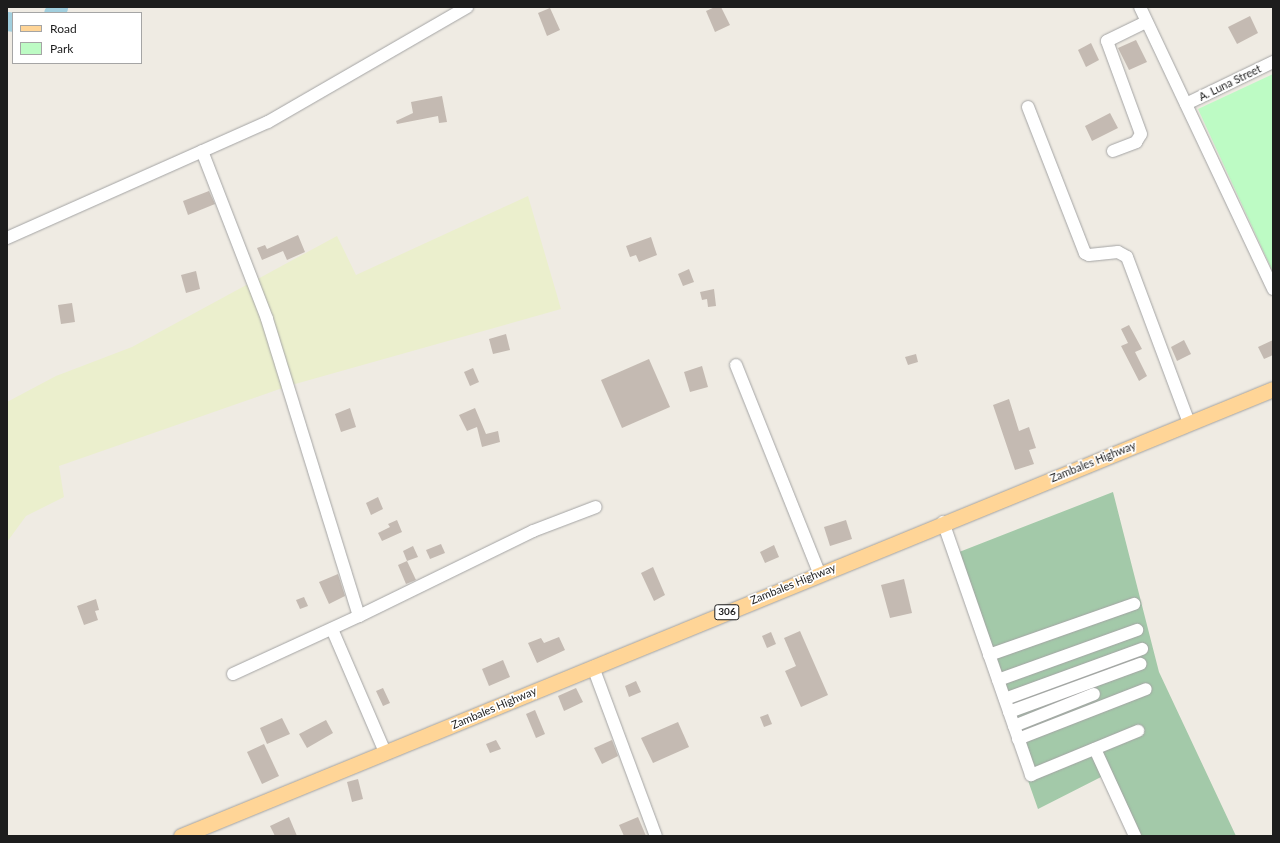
<!DOCTYPE html>
<html>
<head>
<meta charset="utf-8">
<style>
	body { margin:0 }
	#map { position:relative; width:1280px; height:843px; overflow:hidden; background:#efebe3; font-family:Lato,sans-serif }
	div>[style] { position:absolute }
	.farmland>* { inset:0; background:#ebefcd }
	.cemetery>* { inset:0; background:#a3c9a9 }
	.park>* { inset:0; background:#bdfbc4 }
	.river>* { height:19px; margin:-9.5px; padding:0 9.5px; transform-origin:9.5px; border-radius:9.5px; background:#a1cfde }
	.building>* { inset:0; background:#c4bab2 }
	.roads { filter:drop-shadow(0 0 1px #a4a4a4) drop-shadow(0 0 1px #a4a4a4) }
	.minor>* { height:12px; margin:-6px; padding:0 6px; transform-origin:6px; border-radius:6px; background:#fff }
	.major>* { height:15px; margin:-7.5px; padding:0 7.5px; transform-origin:7.5px; border-radius:7.5px; background:#ffd597 }
	span { translate:-50% -50%; white-space:nowrap; text-align:center; line-height:1.15; -webkit-text-stroke:3.5px #fff; paint-order:stroke }
	.shield-label span { padding:1px 3px; background:#fff; border:1px solid; border-radius:3px; -webkit-text-stroke-width:0 }
	.shield-label { font-size:10px; color:#1d1d1d; font-weight:700 }
	.street-label { font-size:11px; color:#1d1d1d }
	.frame { position:absolute; inset:0; border:8px solid #1d1d1d; pointer-events:none }
	.legend { position:absolute; left:12px; top:12px; width:130px; height:52px; box-sizing:border-box; background:#fff; border:1px solid #a5a5a5; margin:0; padding:5px 7px; list-style:none; font-size:12px; color:#1d1d1d }
	.legend li { display:flex; align-items:center; gap:8px; height:20px }
	.legend b { width:20px; border:1px solid #a5a5a5 }
</style>
</head>
<body>
<div id="map">
	<div class="farmland">
		<i style="clip-path:polygon(528px 196px,561px 309px,288px 386px,59px 466px,64px 497px,26px 516px,7px 542px,7px 402px,56px 376px,132px 347px,337px 236px,356px 275px)"></i>
	</div>
	<div class="cemetery">
		<i style="clip-path:polygon(1113px 492px,1159px 672px,1236px 836px,1131px 836px,1103px 776px,1038px 809px,949px 556px)"></i>
	</div>
	<div class="park">
		<i style="clip-path:polygon(1273px 74px,1273px 272px,1198px 109px)"></i>
	</div>
	<div class="river">
		<i style="left:53px;top:13px;width:8px;rotate:-50deg"></i>
		<i style="left:7px;top:21px;width:6px;rotate:9deg"></i>
	</div>
	<div class="building">
		<i style="clip-path:polygon(715px 7px,721px 7px,730px 25px,715px 32px,706px 11px)"></i>
		<i style="clip-path:polygon(550px 8px,560px 30px,547px 36px,538px 13px)"></i>
		<i style="clip-path:polygon(1250px 16px,1258px 33px,1237px 44px,1228px 27px)"></i>
		<i style="clip-path:polygon(1136px 40px,1147px 62px,1129px 70px,1118px 48px)"></i>
		<i style="clip-path:polygon(1091px 43px,1099px 60px,1086px 67px,1078px 50px)"></i>
		<i style="clip-path:polygon(442px 96px,447px 122px,439px 123px,438px 116px,397px 124px,396px 121px,413px 113px,411px 102px)"></i>
		<i style="clip-path:polygon(1110px 113px,1118px 128px,1092px 141px,1085px 126px)"></i>
		<i style="clip-path:polygon(209px 191px,215px 204px,188px 215px,183px 201px)"></i>
		<i style="clip-path:polygon(298px 235px,305px 252px,287px 260px,283px 251px,262px 260px,257px 248px,265px 245px,267px 249px)"></i>
		<i style="clip-path:polygon(651px 237px,657px 255px,639px 262px,636px 255px,630px 257px,626px 246px)"></i>
		<i style="clip-path:polygon(689px 269px,694px 282px,683px 286px,678px 274px)"></i>
		<i style="clip-path:polygon(196px 271px,200px 289px,186px 293px,181px 275px)"></i>
		<i style="clip-path:polygon(714px 289px,716px 306px,708px 307px,707px 299px,702px 300px,700px 292px)"></i>
		<i style="clip-path:polygon(72px 303px,75px 322px,61px 324px,58px 305px)"></i>
		<i style="clip-path:polygon(1129px 325px,1142px 349px,1135px 352px,1147px 376px,1139px 381px,1121px 346px,1128px 343px,1121px 329px)"></i>
		<i style="clip-path:polygon(506px 334px,510px 350px,493px 354px,489px 339px)"></i>
		<i style="clip-path:polygon(1184px 340px,1191px 354px,1177px 361px,1171px 347px)"></i>
		<i style="clip-path:polygon(1273px 340px,1273px 355px,1264px 359px,1258px 347px)"></i>
		<i style="clip-path:polygon(916px 354px,918px 362px,908px 365px,905px 357px)"></i>
		<i style="clip-path:polygon(649px 359px,670px 407px,622px 428px,601px 380px)"></i>
		<i style="clip-path:polygon(702px 366px,708px 387px,690px 392px,684px 372px)"></i>
		<i style="clip-path:polygon(473px 368px,479px 382px,470px 386px,464px 372px)"></i>
		<i style="clip-path:polygon(1009px 399px,1019px 431px,1029px 427px,1036px 448px,1029px 450px,1034px 464px,1015px 470px,993px 405px)"></i>
		<i style="clip-path:polygon(350px 408px,356px 427px,341px 432px,335px 414px)"></i>
		<i style="clip-path:polygon(475px 408px,486px 434px,498px 431px,500px 442px,482px 447px,477px 427px,467px 431px,459px 415px)"></i>
		<i style="clip-path:polygon(378px 497px,383px 509px,371px 515px,366px 503px)"></i>
		<i style="clip-path:polygon(397px 520px,402px 532px,382px 541px,378px 533px,390px 527px,388px 524px)"></i>
		<i style="clip-path:polygon(846px 520px,852px 539px,830px 546px,824px 527px)"></i>
		<i style="clip-path:polygon(441px 544px,445px 553px,430px 559px,426px 550px)"></i>
		<i style="clip-path:polygon(774px 545px,779px 557px,765px 563px,760px 552px)"></i>
		<i style="clip-path:polygon(413px 546px,418px 557px,407px 561px,403px 551px)"></i>
		<i style="clip-path:polygon(407px 561px,416px 580px,406px 584px,398px 565px)"></i>
		<i style="clip-path:polygon(653px 567px,665px 595px,654px 601px,641px 573px)"></i>
		<i style="clip-path:polygon(338px 574px,345px 596px,329px 604px,319px 582px)"></i>
		<i style="clip-path:polygon(904px 579px,912px 613px,890px 618px,881px 585px)"></i>
		<i style="clip-path:polygon(304px 597px,308px 606px,300px 609px,296px 600px)"></i>
		<i style="clip-path:polygon(96px 599px,99px 610px,95px 611px,98px 620px,84px 625px,77px 606px)"></i>
		<i style="clip-path:polygon(800px 631px,828px 695px,801px 707px,785px 671px,796px 666px,784px 638px)"></i>
		<i style="clip-path:polygon(771px 632px,776px 644px,767px 648px,762px 636px)"></i>
		<i style="clip-path:polygon(559px 637px,565px 650px,537px 663px,528px 643px,541px 638px,544px 643px)"></i>
		<i style="clip-path:polygon(503px 660px,510px 677px,489px 686px,482px 669px)"></i>
		<i style="clip-path:polygon(636px 681px,641px 692px,629px 697px,625px 686px)"></i>
		<i style="clip-path:polygon(383px 688px,390px 703px,383px 706px,376px 691px)"></i>
		<i style="clip-path:polygon(576px 688px,583px 702px,564px 711px,558px 696px)"></i>
		<i style="clip-path:polygon(535px 710px,545px 734px,536px 738px,526px 714px)"></i>
		<i style="clip-path:polygon(768px 714px,772px 724px,764px 727px,760px 717px)"></i>
		<i style="clip-path:polygon(282px 718px,290px 734px,267px 744px,260px 728px)"></i>
		<i style="clip-path:polygon(326px 720px,333px 733px,307px 748px,299px 734px)"></i>
		<i style="clip-path:polygon(678px 722px,689px 747px,653px 763px,641px 738px)"></i>
		<i style="clip-path:polygon(496px 740px,501px 749px,490px 753px,486px 744px)"></i>
		<i style="clip-path:polygon(612px 740px,618px 756px,602px 764px,594px 748px)"></i>
		<i style="clip-path:polygon(264px 744px,279px 776px,262px 784px,247px 752px)"></i>
		<i style="clip-path:polygon(358px 779px,363px 799px,352px 802px,347px 782px)"></i>
		<i style="clip-path:polygon(289px 817px,297px 836px,275px 836px,270px 826px)"></i>
		<i style="clip-path:polygon(638px 817px,646px 836px,624px 836px,619px 825px)"></i>
	</div>
	<div class="roads">
		<div class="minor">
			<i style="left:1140px;top:7px;width:312px;rotate:64.7deg"></i>
			<i style="left:1186px;top:104px;width:97px;rotate:-25.8deg"></i>
			<i style="left:1028px;top:107px;width:157px;rotate:68.7deg"></i>
			<i style="left:1085px;top:253px;width:4px;rotate:27deg"></i>
			<i style="left:1089px;top:255px;width:29px;rotate:-6deg"></i>
			<i style="left:1118px;top:252px;width:10px;rotate:29deg"></i>
			<i style="left:1127px;top:257px;width:177px;rotate:69.5deg"></i>
			<i style="left:202px;top:151px;width:180px;rotate:68.8deg"></i>
			<i style="left:267px;top:319px;width:311px;rotate:72.8deg"></i>
			<i style="left:1113px;top:151px;width:25px;rotate:-21deg"></i>
			<i style="left:1136px;top:142px;width:9px;rotate:-58deg"></i>
			<i style="left:1141px;top:134px;width:99px;rotate:-110.1deg"></i>
			<i style="left:1107px;top:41px;width:43px;rotate:-26deg"></i>
			<i style="left:7px;top:238px;width:286px;rotate:-24deg"></i>
			<i style="left:268px;top:122px;width:230px;rotate:-30deg"></i>
			<i style="left:736px;top:365px;width:224px;rotate:68.2deg"></i>
			<i style="left:943px;top:522px;width:268px;rotate:70.8deg"></i>
			<i style="left:1031px;top:775px;width:116px;rotate:-22.4deg"></i>
			<i style="left:332px;top:629px;width:134px;rotate:66.7deg"></i>
			<i style="left:989px;top:655px;width:154px;rotate:-19.4deg"></i>
			<i style="left:593px;top:667px;width:180px;rotate:69.6deg"></i>
			<i style="left:233px;top:674px;width:139px;rotate:-24.7deg"></i>
			<i style="left:359px;top:616px;width:194px;rotate:-26deg"></i>
			<i style="left:533px;top:531px;width:67px;rotate:-20.9deg"></i>
			<i style="left:998px;top:680px;width:148px;rotate:-19.8deg"></i>
			<i style="left:1005px;top:699px;width:146px;rotate:-20.1deg"></i>
			<i style="left:1009px;top:712px;width:140px;rotate:-20.1deg"></i>
			<i style="left:1014px;top:726px;width:86px;rotate:-21.8deg"></i>
			<i style="left:1018px;top:739px;width:137px;rotate:-21.3deg"></i>
			<i style="left:1095px;top:749px;width:96px;rotate:65.3deg"></i>
		</div>
		<div class="major">
			<i style="left:181px;top:836px;width:1180px;rotate:-22.26deg"></i>
		</div>
	</div>
	<div class="shield-label">
		<span style="left:727px;top:612px">306</span>
	</div>
	<div class="street-label">
		<span style="left:1230px;top:83px;rotate:-26deg">A. Luna Street</span>
		<span style="left:1093px;top:462px;rotate:-22deg">Zambales Highway</span>
		<span style="left:793px;top:584px;rotate:-22deg">Zambales Highway</span>
		<span style="left:494px;top:708px;rotate:-23deg">Zambales Highway</span>
	</div>
	<div class="frame"></div>
	<ul class="legend">
	<li><b style="height:5px;background:#ffd597"></b>Road</li>
	<li><b style="height:11px;background:#bdfbc4"></b>Park</li>
	</ul>
</div>
</body>
</html>
